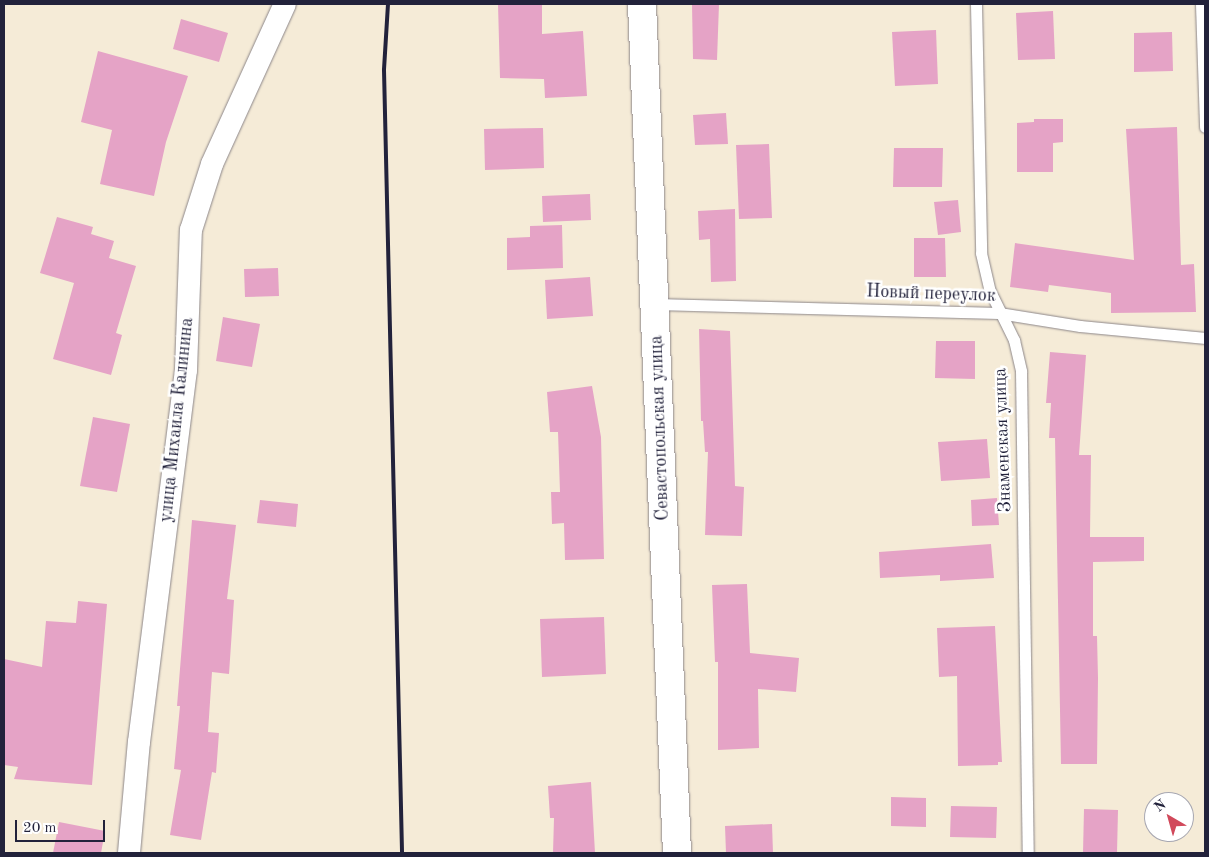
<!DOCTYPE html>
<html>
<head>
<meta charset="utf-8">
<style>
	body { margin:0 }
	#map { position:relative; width:1209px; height:857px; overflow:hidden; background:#f5ebd7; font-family:"Old Standard TT",serif }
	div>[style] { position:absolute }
	.building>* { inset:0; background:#e5a3c6 }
	.roads { filter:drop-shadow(0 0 1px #8c8689) drop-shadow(0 0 1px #8c8689) }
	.lane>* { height:11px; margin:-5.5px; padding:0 5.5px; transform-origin:5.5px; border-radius:5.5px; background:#fff }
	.street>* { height:22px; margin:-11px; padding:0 11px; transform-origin:11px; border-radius:11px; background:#fff }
	.secondary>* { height:28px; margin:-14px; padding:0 14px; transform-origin:14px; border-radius:14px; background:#fff }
	.rail>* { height:4px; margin:-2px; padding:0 2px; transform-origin:2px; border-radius:2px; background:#22223b }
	span { translate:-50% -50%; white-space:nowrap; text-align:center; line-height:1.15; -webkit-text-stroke:5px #fff; paint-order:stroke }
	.street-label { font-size:18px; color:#22223b }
	.frame { position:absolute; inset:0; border:5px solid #22223b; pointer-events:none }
	.north { position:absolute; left:1144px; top:792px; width:50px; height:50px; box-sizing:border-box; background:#fff; border:1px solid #a7a7b1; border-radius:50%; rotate:322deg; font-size:14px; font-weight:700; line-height:20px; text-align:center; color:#22223b }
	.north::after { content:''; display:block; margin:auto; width:18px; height:22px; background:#d1495b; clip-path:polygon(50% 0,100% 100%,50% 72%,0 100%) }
	.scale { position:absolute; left:15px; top:820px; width:90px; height:22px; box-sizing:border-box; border:2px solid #22223b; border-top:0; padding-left:6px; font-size:15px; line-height:18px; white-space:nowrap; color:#22223b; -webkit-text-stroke:4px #fff; paint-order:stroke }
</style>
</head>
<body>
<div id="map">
	<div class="building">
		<i style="clip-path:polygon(498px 4px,542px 4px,542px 34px,583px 31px,587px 96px,545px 98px,544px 79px,500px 78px)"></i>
		<i style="clip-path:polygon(692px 4px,719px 4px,717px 60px,693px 59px)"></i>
		<i style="clip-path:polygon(1053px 11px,1055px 59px,1018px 60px,1016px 13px)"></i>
		<i style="clip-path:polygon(181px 19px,228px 33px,219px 62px,173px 49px)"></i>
		<i style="clip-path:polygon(936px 30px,938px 84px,895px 86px,892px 32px)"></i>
		<i style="clip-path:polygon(1172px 32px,1173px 71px,1134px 72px,1134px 33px)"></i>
		<i style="clip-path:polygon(98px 51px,188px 76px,166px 142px,154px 196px,100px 184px,112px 130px,81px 122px)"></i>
		<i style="clip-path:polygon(726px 113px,728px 144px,695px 145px,693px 115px)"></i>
		<i style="clip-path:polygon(1034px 119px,1063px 119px,1063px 142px,1053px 143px,1053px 172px,1017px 172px,1017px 123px,1034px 122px)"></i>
		<i style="clip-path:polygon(1177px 127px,1181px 265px,1194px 264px,1196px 312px,1111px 313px,1111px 293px,1049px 285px,1048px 292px,1010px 287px,1015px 243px,1134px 260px,1126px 129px)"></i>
		<i style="clip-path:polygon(543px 128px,544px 168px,485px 170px,484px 129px)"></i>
		<i style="clip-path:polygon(769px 144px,772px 218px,739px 219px,736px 145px)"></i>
		<i style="clip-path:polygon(894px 148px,943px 148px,942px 187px,893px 187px)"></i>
		<i style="clip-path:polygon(590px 194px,591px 220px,543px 222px,542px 196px)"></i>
		<i style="clip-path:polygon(958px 200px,961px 232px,938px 235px,934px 202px)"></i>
		<i style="clip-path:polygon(735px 209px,736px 281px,711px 282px,710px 239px,699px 240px,698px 211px)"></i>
		<i style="clip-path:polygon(57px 217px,93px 227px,91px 234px,114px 241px,109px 258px,136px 266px,116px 333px,122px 335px,111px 375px,53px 359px,74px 283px,40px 273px)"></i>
		<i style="clip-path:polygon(562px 225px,563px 268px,507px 270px,507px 238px,530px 237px,530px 226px)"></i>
		<i style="clip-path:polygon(914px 238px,945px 238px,946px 277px,914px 277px)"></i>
		<i style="clip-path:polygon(278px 268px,279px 296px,245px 297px,244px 269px)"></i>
		<i style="clip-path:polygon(590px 277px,593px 316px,547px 319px,545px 280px)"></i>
		<i style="clip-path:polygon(223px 317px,260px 324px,252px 367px,216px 361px)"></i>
		<i style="clip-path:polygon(699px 329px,730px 331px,735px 486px,744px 487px,742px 536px,705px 535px,708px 452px,705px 452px,703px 421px,701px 421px)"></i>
		<i style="clip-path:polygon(936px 341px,975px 341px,975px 379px,935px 378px)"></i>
		<i style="clip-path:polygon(1050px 352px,1086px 355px,1079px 455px,1091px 455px,1090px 537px,1144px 537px,1144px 561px,1093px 562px,1093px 636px,1097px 636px,1098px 678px,1097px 764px,1061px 764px,1055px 438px,1049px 438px,1051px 403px,1046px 403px)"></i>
		<i style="clip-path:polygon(592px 386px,601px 437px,604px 559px,565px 560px,564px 523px,552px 524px,551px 492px,560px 492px,558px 432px,550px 432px,547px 392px)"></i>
		<i style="clip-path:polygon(93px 417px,130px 424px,117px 492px,80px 486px)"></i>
		<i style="clip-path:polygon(987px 439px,990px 478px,941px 481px,938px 442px)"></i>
		<i style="clip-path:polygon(997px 498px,999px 525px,972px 526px,971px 500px)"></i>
		<i style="clip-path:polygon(260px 500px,298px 504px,296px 527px,257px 523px)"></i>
		<i style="clip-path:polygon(192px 520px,236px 525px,227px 599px,234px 600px,229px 674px,212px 672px,208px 732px,219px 733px,216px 773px,212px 772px,201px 840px,170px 835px,181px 770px,174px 769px,180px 706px,177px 706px)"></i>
		<i style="clip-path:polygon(991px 544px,994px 578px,940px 581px,940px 575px,880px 578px,879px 552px)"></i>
		<i style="clip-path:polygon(747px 584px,750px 653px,799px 658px,796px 692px,758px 689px,759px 748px,718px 750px,718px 662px,715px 662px,712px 585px)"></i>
		<i style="clip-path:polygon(78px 601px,107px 604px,92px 785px,14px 779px,18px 767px,4px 765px,4px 659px,42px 667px,46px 621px,76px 623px)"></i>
		<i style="clip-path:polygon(604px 617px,606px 674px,542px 677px,540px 619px)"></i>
		<i style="clip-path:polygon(995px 626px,1002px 762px,998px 762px,998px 765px,958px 766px,957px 676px,939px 677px,937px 628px)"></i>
		<i style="clip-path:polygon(591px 782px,595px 853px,553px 853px,554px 818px,550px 818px,548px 786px)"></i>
		<i style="clip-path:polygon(891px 797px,926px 798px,926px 827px,891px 826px)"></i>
		<i style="clip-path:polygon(951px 806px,997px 807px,996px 838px,950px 837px)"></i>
		<i style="clip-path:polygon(1084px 809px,1118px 810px,1117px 853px,1083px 853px)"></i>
		<i style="clip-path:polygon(59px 822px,105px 831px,101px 853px,53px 853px)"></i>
		<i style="clip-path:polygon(772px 824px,773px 853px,726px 853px,725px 826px)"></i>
	</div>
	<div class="roads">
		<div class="lane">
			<i style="left:976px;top:4px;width:249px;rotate:88.8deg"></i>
			<i style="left:981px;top:253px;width:39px;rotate:77deg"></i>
			<i style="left:990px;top:291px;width:55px;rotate:63.9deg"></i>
			<i style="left:1014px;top:340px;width:32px;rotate:77deg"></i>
			<i style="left:1021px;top:371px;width:482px;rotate:89.2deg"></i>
			<i style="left:1201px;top:4px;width:123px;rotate:88.1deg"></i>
			<i style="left:655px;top:304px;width:344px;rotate:1.5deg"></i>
			<i style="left:999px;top:313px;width:82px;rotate:9.1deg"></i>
			<i style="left:1080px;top:326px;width:126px;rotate:5.5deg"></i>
		</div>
		<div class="street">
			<i style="left:129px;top:853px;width:111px;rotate:-84.9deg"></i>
			<i style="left:139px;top:742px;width:375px;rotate:-82.8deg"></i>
			<i style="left:186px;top:370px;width:140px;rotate:-88deg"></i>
			<i style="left:191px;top:230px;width:69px;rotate:-72.3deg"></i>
			<i style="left:212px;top:164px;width:176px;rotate:-65.5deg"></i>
		</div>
		<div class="secondary">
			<i style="left:642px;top:4px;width:850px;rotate:87.64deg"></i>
		</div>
	</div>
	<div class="rail">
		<i style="left:388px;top:4px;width:66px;rotate:93.5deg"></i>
		<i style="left:384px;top:70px;width:783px;rotate:88.68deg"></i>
	</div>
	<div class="street-label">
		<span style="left:931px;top:294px;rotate:2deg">Новый переулок</span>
		<span style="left:177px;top:420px;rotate:-84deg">улица Михаила Калинина</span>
		<span style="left:660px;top:428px;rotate:-92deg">Севастопольская улица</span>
		<span style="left:1003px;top:440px;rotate:-92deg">Знаменская улица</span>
	</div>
	<div class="frame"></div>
	<div class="north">N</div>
	<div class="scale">20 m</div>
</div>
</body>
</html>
